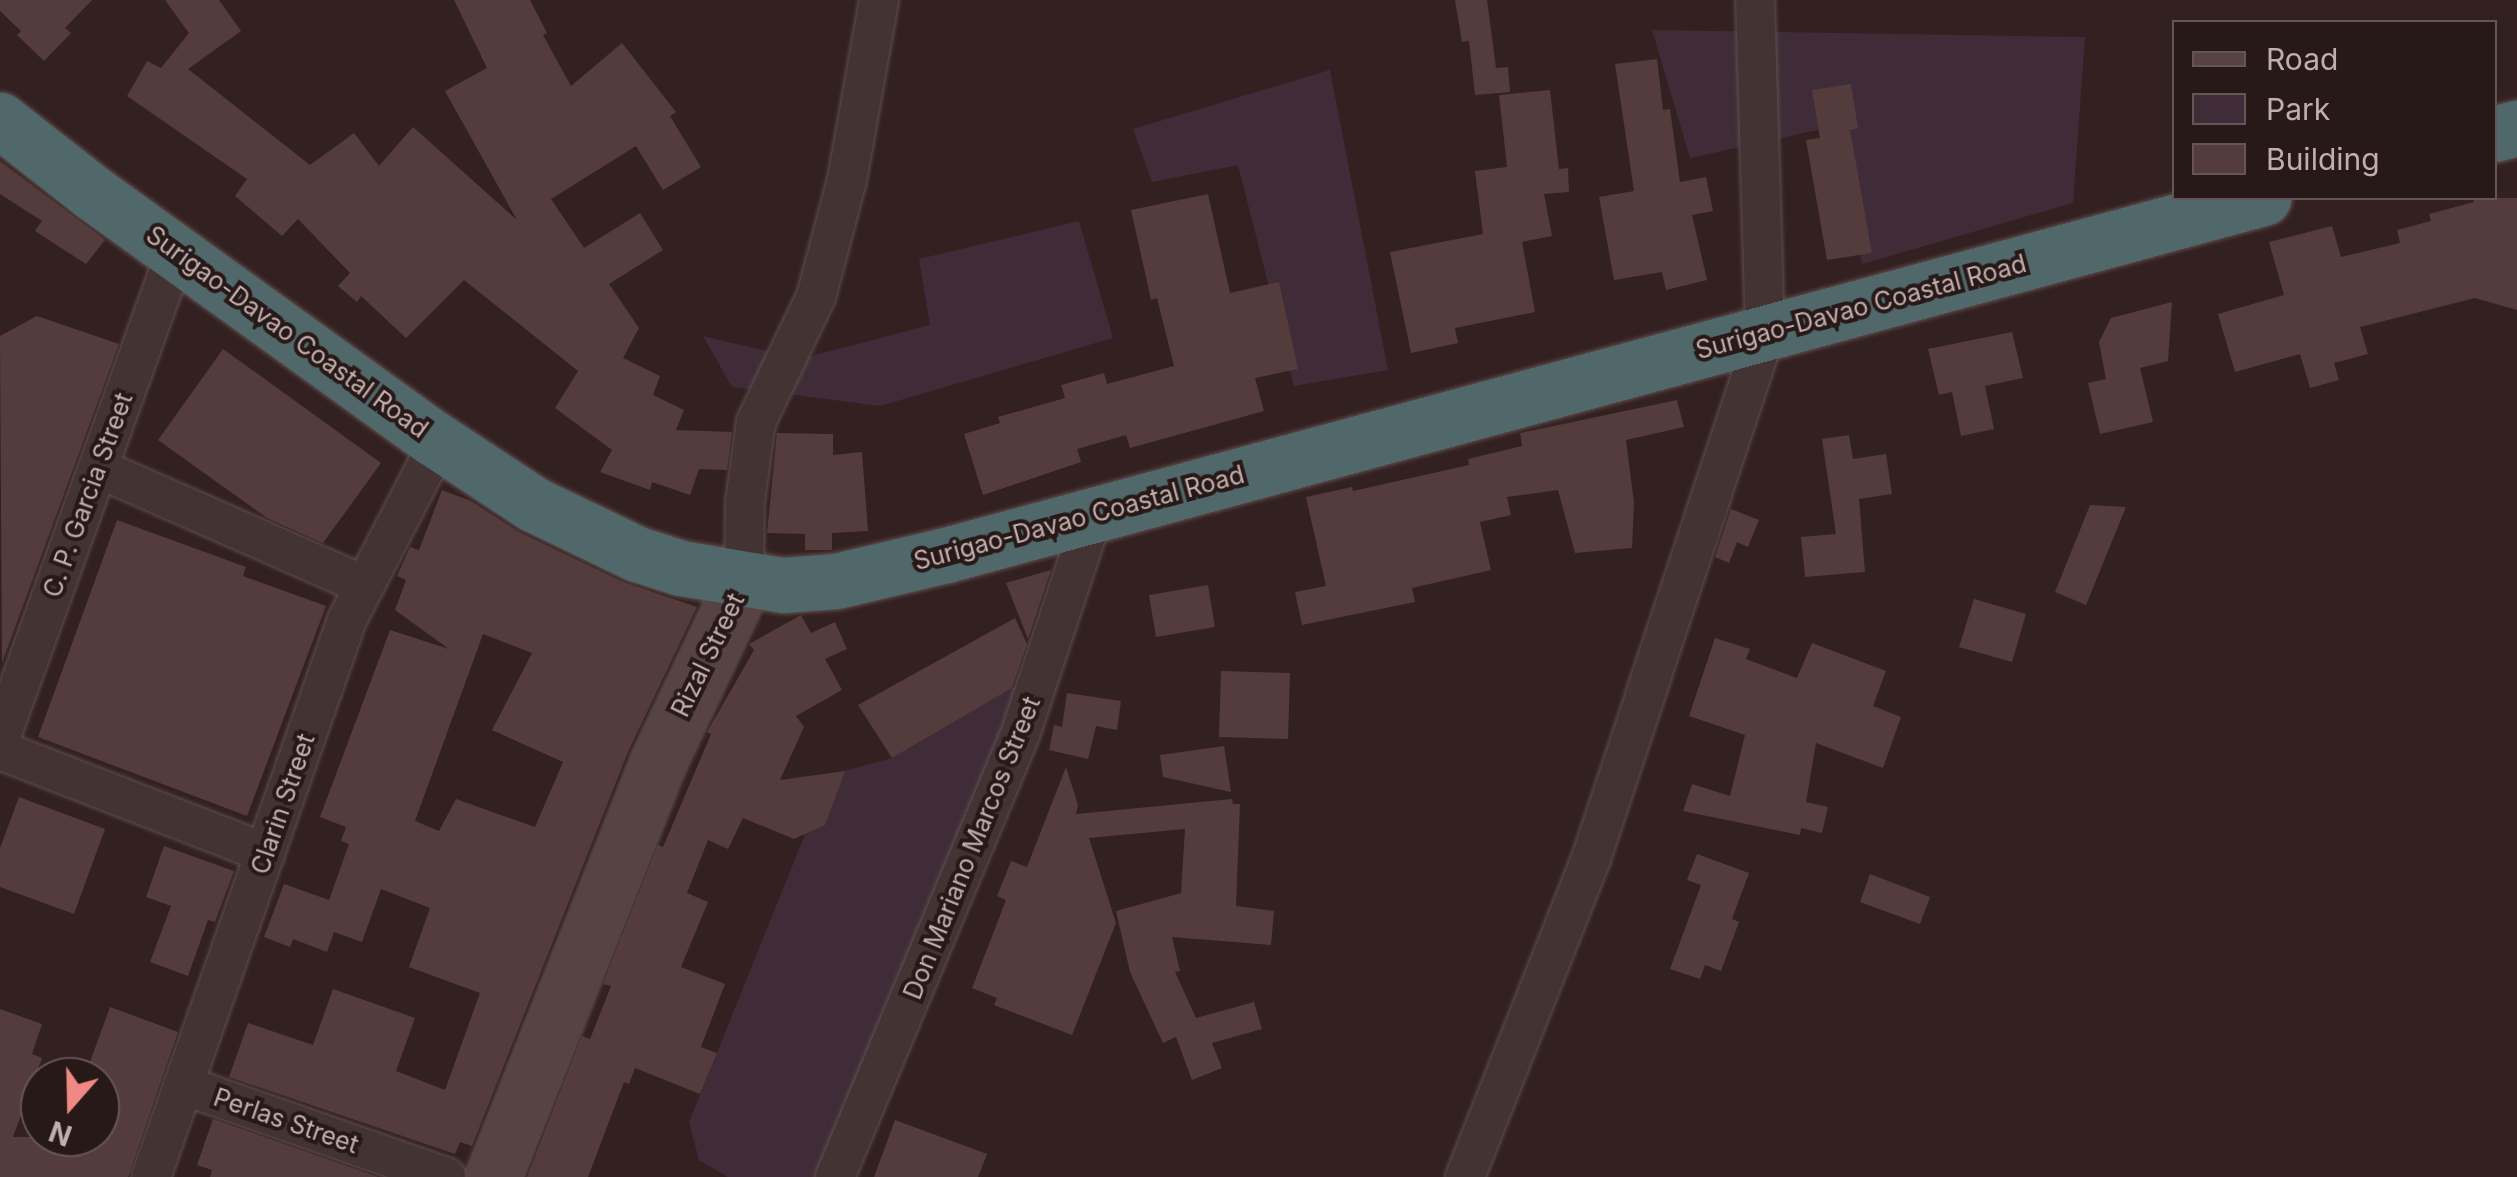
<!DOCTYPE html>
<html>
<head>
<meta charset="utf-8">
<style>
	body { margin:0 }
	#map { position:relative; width:2517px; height:1177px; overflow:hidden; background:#332020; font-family:Inter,sans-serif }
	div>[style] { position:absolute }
	.green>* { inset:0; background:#3f2c38 }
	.building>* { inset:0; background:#543c3c }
	.roads { filter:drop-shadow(0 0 2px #5f4e4d) drop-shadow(0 0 2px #5f4e4d) }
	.street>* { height:38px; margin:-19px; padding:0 19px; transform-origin:19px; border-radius:19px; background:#433 }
	.secondary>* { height:55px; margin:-27.5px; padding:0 27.5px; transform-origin:27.5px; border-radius:27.5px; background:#574341 }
	.highway>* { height:55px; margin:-27.5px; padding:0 27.5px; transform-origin:27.5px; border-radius:27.5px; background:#50686a }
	span { translate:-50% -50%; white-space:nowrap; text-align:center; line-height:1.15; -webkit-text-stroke:8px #281919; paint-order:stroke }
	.street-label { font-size:25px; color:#c1aead }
	.legend { position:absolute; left:2172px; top:20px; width:325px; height:180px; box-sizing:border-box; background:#281919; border:2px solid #655554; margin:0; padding:12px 18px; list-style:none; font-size:30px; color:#c1aead }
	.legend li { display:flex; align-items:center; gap:20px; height:50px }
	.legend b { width:50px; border:2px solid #655554 }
	.north { position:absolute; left:20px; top:1057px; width:100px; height:100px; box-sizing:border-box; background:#281919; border:2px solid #655554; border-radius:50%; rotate:200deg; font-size:28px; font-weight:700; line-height:40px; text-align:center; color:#c1aead }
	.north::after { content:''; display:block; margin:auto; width:35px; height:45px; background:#f08983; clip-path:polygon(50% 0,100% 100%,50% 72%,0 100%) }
</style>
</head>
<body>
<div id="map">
	<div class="green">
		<i style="clip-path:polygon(1652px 30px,2085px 37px,2073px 203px,1862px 264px,1840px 125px,1690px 158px)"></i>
		<i style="clip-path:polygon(1330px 70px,1388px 370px,1294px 386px,1238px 165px,1152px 182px,1133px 129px)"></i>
		<i style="clip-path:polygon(1079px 221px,1113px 338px,880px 406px,732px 387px,703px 336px,800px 359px,930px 325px,919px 259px)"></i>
		<i style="clip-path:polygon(1019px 684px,1019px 700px,821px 1177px,728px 1177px,699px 1160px,689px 1122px,829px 775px,892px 758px)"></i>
	</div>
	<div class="building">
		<i style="clip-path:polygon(0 0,92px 0,65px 28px,71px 33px,44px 61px,17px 35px,21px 31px,0 11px)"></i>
		<i style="clip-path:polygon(165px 0,219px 0,241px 31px,188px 69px,310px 165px,354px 133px,379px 166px,413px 127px,517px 220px,445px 91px,487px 68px,454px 0,530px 0,547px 33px,543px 35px,571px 86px,622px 43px,676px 112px,670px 116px,701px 167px,663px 190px,636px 146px,551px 199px,584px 248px,640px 213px,663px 250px,609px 284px,639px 328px,623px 358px,660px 376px,653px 395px,684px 410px,676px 430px,732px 432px,727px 470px,699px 469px,690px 495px,652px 482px,650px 490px,600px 472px,612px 450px,555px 408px,578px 371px,464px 280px,406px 338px,361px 296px,357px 302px,338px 286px,350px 273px,298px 219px,282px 236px,235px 196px,247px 179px,127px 96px,147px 61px,161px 68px,189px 33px)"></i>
		<i style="clip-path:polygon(1455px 0,1487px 0,1496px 68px,1508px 67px,1510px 92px,1475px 95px,1469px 41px,1462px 42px)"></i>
		<i style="clip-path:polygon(1657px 59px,1663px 110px,1670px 109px,1680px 182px,1706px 177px,1713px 211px,1692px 215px,1707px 280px,1666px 290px,1662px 272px,1614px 280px,1599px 197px,1634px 191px,1615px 64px)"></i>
		<i style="clip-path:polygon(1851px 84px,1858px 128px,1850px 130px,1872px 253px,1827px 260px,1806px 140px,1820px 138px,1812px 90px)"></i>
		<i style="clip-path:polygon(1550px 90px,1559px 169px,1568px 168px,1569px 192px,1544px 194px,1552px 236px,1522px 242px,1535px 312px,1455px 328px,1458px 343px,1411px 353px,1390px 252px,1483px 234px,1475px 171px,1507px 167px,1499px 95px)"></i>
		<i style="clip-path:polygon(0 161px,105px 240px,86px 264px,35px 231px,42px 221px,0 194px)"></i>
		<i style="clip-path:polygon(1208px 194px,1230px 293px,1279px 282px,1298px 369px,1255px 378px,1264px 411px,1130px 448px,1126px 435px,1077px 449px,1081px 462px,983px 495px,964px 434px,1000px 423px,998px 417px,1065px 398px,1061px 385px,1104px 373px,1107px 384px,1174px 366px,1157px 298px,1151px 300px,1131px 210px)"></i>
		<i style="clip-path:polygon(2473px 198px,2517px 198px,2517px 310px,2475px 298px,2360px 327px,2368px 354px,2334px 363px,2339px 380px,2310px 388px,2300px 354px,2235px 372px,2218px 314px,2284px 295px,2269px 242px,2332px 226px,2341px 257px,2400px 243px,2397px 230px,2431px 221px,2429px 214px,2474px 202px)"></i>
		<i style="clip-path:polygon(2172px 302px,2168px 361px,2140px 368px,2153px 422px,2100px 434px,2088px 383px,2106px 379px,2099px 342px,2111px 318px)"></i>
		<i style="clip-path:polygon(37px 316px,119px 344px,2px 663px,0 336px)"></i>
		<i style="clip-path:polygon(2012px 332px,2023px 378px,1985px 386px,1994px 429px,1961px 436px,1952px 392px,1939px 395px,1928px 349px)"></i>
		<i style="clip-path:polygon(223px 349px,381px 463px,323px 543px,267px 518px,158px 440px)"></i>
		<i style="clip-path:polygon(1677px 400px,1684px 427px,1626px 440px,1634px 503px,1632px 548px,1575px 553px,1558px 490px,1507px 497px,1511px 515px,1480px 522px,1491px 570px,1412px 588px,1415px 602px,1302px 625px,1295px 592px,1326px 586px,1306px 497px,1352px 487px,1353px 491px,1469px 465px,1468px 459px,1522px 446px,1520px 433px)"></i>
		<i style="clip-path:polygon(777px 433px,833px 434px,833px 455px,862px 452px,868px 531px,832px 533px,832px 550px,805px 550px,805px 534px,767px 533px)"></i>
		<i style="clip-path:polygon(1849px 435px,1853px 459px,1886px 454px,1892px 494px,1859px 499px,1865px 572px,1805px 577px,1801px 537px,1836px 534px,1822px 439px)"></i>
		<i style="clip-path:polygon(evenodd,442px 490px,471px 501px,519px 532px,623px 582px,697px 607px,628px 752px,472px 1146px,460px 1142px,455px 1154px,229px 1077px,248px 1023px,313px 1045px,333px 989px,415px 1018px,396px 1071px,445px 1090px,480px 993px,409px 967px,430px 908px,381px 889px,362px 942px,334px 932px,327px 952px,293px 939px,290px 947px,264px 937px,284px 884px,329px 900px,349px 844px,341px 841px,346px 827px,320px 817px,390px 630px,449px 649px,395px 610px,406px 580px,397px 576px,410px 547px,419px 550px,442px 490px,483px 634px,532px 653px,492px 730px,563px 762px,535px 827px,456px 799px,439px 831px,415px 821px,483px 634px)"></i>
		<i style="clip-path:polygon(2090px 505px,2126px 507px,2086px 605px,2055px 592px)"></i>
		<i style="clip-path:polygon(1731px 509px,1759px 520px,1748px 547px,1737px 542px,1729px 563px,1715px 557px)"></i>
		<i style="clip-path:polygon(117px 520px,246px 567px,243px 576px,326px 606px,247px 816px,38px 737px)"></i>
		<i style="clip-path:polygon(1051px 570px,1028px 639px,1006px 583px)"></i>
		<i style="clip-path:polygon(1208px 585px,1215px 627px,1156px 637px,1149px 595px)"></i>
		<i style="clip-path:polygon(1974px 599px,2026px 614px,2012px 662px,1959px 647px)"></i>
		<i style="clip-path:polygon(801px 615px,811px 633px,835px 622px,847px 649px,825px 659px,842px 690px,796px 716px,804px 727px,780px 780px,845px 771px,825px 825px,794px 839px,743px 818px,728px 849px,708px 840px,687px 893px,708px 902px,681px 967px,725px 984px,701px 1047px,717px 1053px,700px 1094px,635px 1068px,629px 1084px,624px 1082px,588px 1177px,527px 1177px,582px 1036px,590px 1039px,611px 986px,603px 984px,658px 845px,663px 847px,711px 734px,707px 732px,754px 650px,749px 644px)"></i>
		<i style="clip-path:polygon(1015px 618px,1027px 644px,1012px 688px,892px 758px,858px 705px)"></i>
		<i style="clip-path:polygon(1715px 638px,1750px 649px,1746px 659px,1797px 678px,1812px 643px,1886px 671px,1873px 706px,1901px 717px,1883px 768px,1816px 743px,1806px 802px,1828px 807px,1822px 833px,1801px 828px,1800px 835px,1683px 811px,1692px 784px,1730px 796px,1745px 735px,1689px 716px)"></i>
		<i style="clip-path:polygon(1221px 671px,1290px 673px,1288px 739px,1219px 737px)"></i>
		<i style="clip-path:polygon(1067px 693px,1121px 701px,1117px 730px,1096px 726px,1088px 759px,1049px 750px,1054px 725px,1062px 727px)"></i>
		<i style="clip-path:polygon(1224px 746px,1231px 792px,1163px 777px,1160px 755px)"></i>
		<i style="clip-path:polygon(1066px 767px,1078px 805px,1076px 814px,1232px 799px,1233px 804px,1240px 804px,1236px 906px,1274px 911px,1271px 945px,1172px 937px,1180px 971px,1175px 972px,1196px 1018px,1254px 1002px,1262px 1029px,1212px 1043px,1222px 1068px,1192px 1080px,1176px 1037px,1163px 1043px,1130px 972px,1116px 911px,1181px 893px,1185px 829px,1089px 838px,1116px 923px,1072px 1035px,994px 1005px,997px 998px,972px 988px,1006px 900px,997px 896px,1011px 861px,1027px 867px)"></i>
		<i style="clip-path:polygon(19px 797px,105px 829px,74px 914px,0 887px,0 848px)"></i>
		<i style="clip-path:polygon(164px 846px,234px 871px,215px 922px,208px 920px,188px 976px,150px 962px,171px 906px,146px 897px)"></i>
		<i style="clip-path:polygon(1697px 854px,1749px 873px,1732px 919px,1739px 922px,1721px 971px,1705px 965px,1700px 979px,1670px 969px,1701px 885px,1687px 880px)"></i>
		<i style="clip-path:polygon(1870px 874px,1930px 897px,1920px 924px,1860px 902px)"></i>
		<i style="clip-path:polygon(110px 1007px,178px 1032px,128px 1177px,0 1177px,0 1009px,42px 1024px,32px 1054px,42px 1058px,13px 1137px,100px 1137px,100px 1077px,86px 1073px)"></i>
		<i style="clip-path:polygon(213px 1119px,378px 1177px,210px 1177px,212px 1170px,197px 1165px)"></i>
		<i style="clip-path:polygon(895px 1120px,987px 1154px,978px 1177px,874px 1177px)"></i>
	</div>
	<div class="roads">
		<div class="street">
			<i style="left:98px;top:468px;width:290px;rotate:23.8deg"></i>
			<i style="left:744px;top:581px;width:79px;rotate:-89.3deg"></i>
			<i style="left:745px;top:502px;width:81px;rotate:-82.2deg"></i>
			<i style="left:756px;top:422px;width:139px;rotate:-64.4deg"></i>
			<i style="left:816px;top:297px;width:121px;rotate:-75.2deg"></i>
			<i style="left:847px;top:180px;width:183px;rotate:-79.9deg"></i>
			<i style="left:0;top:739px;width:518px;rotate:-70.13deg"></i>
			<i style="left:0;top:750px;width:285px;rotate:21.2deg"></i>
			<i style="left:183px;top:1085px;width:279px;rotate:19.3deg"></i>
			<i style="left:151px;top:1177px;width:590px;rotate:-70.61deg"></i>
			<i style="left:347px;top:620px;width:200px;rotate:-62.7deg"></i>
			<i style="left:835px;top:1177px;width:482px;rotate:-67.3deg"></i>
			<i style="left:1021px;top:732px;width:231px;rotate:-71.6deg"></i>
			<i style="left:1465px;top:1177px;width:342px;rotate:-68.4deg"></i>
			<i style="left:1591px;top:859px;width:553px;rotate:-71.66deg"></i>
			<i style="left:1765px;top:334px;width:334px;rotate:-91.7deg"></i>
		</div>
		<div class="secondary">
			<i style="left:493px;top:1177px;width:444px;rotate:-68.3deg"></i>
			<i style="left:657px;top:764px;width:203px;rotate:-64.6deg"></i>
		</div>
		<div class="highway">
			<i style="left:0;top:120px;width:118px;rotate:38.1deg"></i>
			<i style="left:93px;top:193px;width:419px;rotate:35.8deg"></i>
			<i style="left:433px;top:438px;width:120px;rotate:33.4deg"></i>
			<i style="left:533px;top:504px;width:115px;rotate:25.7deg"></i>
			<i style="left:637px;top:554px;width:46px;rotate:17.7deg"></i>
			<i style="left:681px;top:568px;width:103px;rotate:9.5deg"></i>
			<i style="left:783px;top:585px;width:53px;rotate:-4.3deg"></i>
			<i style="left:836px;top:581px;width:113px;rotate:-13.3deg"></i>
			<i style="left:946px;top:555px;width:1365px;rotate:-15.17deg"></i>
			<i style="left:2494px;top:134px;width:24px;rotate:-15deg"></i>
		</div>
	</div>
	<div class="street-label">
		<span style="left:1861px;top:307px;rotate:-15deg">Surigao-Davao Coastal Road</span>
		<span style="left:287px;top:332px;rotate:36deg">Surigao-Davao Coastal Road</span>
		<span style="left:88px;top:495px;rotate:-70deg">C. P. Garcia Street</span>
		<span style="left:1079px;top:518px;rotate:-15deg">Surigao-Davao Coastal Road</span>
		<span style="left:708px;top:655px;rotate:-64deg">Rizal Street</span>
		<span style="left:283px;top:804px;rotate:-71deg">Clarin Street</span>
		<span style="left:972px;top:848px;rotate:-68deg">Don Mariano Marcos Street</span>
		<span style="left:286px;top:1121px;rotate:19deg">Perlas Street</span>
	</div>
	<ul class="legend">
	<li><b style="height:12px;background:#574341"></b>Road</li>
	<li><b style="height:28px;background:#3f2c38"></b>Park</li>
	<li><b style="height:28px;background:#543c3c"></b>Building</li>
	</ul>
	<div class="north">N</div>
</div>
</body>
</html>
